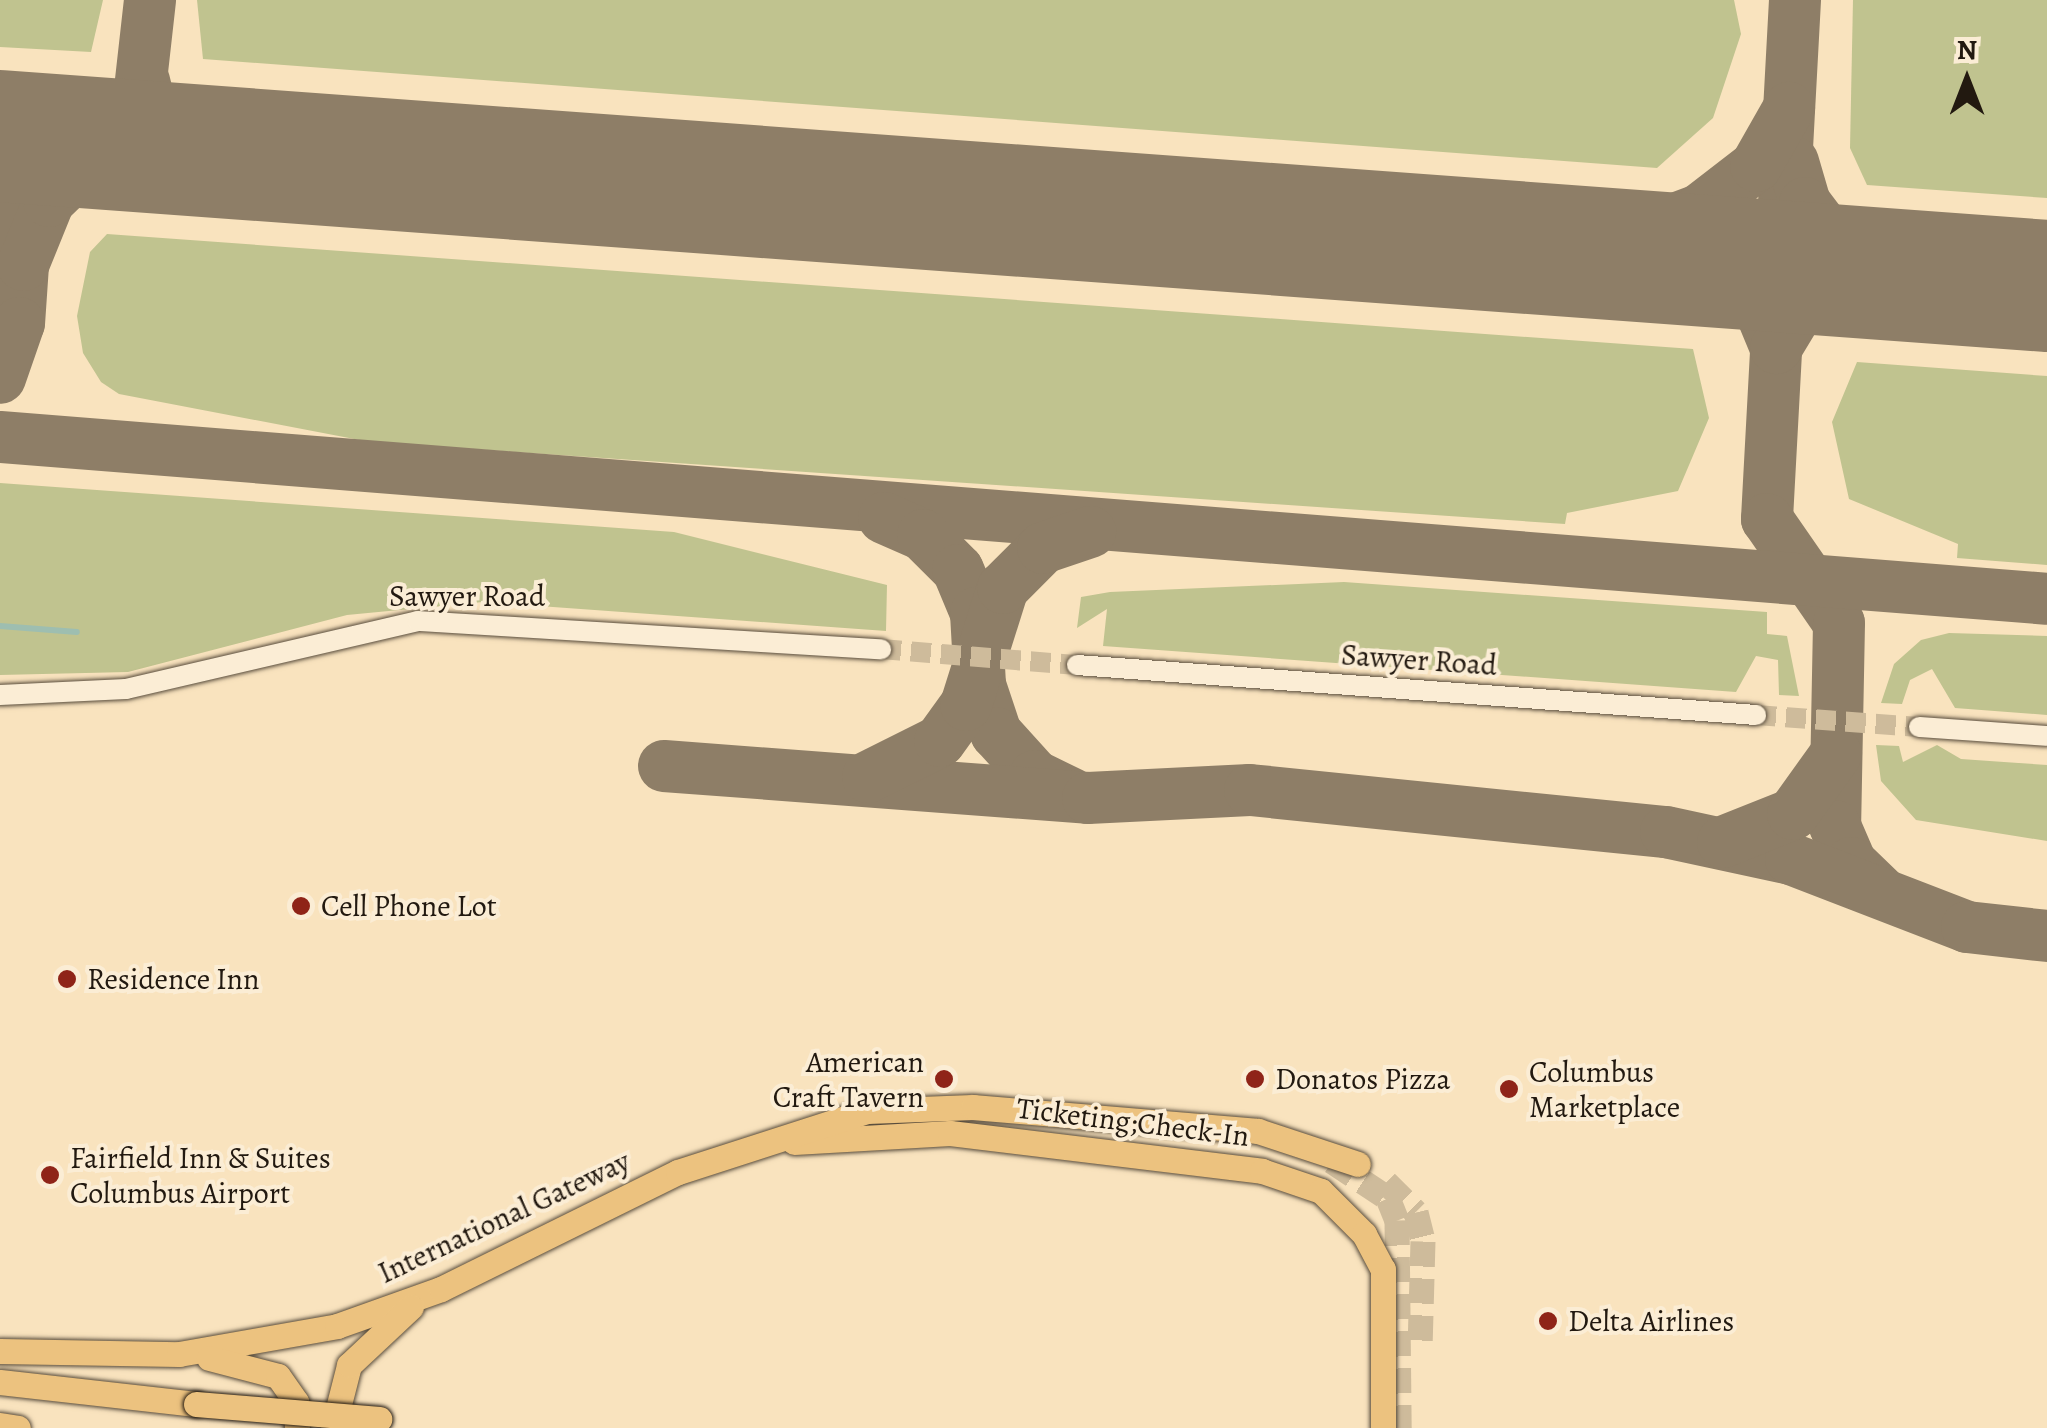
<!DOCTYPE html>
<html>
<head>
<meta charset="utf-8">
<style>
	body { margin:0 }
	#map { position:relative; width:2047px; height:1428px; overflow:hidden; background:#f9e3be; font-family:Alegreya,serif }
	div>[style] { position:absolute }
	.green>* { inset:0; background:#c0c38f }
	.stream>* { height:6px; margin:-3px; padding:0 3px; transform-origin:3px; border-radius:3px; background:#9ebeb0 }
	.taxiway>* { height:52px; margin:-26px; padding:0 26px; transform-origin:26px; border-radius:26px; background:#8e7e67 }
	.runway>* { height:132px; margin:-66px; padding:0 66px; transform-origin:66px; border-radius:66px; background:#8e7e67 }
	.minor-tunnel>* { height:20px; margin-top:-10px; transform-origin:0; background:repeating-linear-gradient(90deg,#cebb9b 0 20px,transparent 0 30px) }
	.major-tunnel>* { height:25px; margin-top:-12.5px; transform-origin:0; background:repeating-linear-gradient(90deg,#cebb9b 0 25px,transparent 0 37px) }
	.roads { filter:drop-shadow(0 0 2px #584c3c) drop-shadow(0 0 2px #584c3c) }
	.minor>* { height:20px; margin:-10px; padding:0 10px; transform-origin:10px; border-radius:10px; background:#fbedd5 }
	.major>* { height:25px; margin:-12.5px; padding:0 12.5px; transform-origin:12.5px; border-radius:12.5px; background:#ecc27f }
	.bridges { filter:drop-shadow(0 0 2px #221910) drop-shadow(0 0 2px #221910) }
	.major-bridge>* { height:25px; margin:-12.5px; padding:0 12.5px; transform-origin:12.5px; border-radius:12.5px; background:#ecc27f }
	.dots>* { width:28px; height:28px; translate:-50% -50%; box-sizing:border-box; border:5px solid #fbedd5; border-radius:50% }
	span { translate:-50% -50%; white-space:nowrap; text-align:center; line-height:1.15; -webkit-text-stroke:8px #fbedd5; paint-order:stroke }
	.street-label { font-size:30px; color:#221910 }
	.poi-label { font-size:30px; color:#221910 }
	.left { translate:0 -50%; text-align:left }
	.right { translate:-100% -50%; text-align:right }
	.north { position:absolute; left:1917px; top:30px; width:100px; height:100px; -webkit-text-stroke:8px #fbedd5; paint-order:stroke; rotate:0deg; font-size:28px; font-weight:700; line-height:40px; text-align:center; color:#221910 }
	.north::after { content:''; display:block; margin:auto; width:35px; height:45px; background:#221910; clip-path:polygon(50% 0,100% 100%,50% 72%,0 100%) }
</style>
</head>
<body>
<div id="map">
	<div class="green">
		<i style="clip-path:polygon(0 0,103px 0,91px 52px,0 47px)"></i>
		<i style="clip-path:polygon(197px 0,1734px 0,1741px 34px,1713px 118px,1657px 168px,203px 59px)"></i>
		<i style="clip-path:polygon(1853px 0,2047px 0,2047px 198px,1867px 185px,1850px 148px)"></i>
		<i style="clip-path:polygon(107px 234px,1693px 349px,1709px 418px,1678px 491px,1567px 513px,1565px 524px,370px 442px,119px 394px,101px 382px,83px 353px,77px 316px,90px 252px)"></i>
		<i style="clip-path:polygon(1857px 362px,2047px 376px,2047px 565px,1957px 558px,1958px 544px,1849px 499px,1832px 422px)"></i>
		<i style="clip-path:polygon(0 483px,674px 532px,887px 585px,886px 631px,483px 602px,347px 615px,128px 672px,0 675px)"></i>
		<i style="clip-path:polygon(1344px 582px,1767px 612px,1767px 634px,1787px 636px,1799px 696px,1779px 695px,1778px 660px,1756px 656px,1736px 692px,1103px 646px,1107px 609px,1077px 628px,1081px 597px,1110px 592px)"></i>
		<i style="clip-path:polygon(1949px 633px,2047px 636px,2047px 715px,1955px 708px,1932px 669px,1910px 680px,1902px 704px,1881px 703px,1894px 664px,1921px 640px)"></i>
		<i style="clip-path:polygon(1876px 745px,1899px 746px,1903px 762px,1937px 745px,1961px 759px,2047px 765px,2047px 841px,1916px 820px,1881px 781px)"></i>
	</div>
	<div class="stream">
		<i style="left:0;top:626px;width:77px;rotate:4.5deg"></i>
	</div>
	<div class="taxiway">
		<i style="left:1795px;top:0;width:520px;rotate:93.09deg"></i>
		<i style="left:1767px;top:519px;width:126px;rotate:55.3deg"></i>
		<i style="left:1839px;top:623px;width:203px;rotate:91.1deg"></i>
		<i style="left:1835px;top:826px;width:40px;rotate:66.6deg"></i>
		<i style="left:1851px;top:863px;width:40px;rotate:44deg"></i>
		<i style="left:144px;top:81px;width:50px;rotate:76.2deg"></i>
		<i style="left:156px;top:130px;width:50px;rotate:25deg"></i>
		<i style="left:1793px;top:162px;width:43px;rotate:73.7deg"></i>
		<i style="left:1805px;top:203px;width:46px;rotate:52.9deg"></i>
		<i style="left:1833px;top:240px;width:80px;rotate:26.9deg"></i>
		<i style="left:0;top:185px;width:83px;rotate:74deg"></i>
		<i style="left:23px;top:265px;width:58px;rotate:93.9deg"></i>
		<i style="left:19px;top:323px;width:58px;rotate:109.1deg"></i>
		<i style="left:1540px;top:249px;width:90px;rotate:-8.3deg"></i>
		<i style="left:1629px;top:236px;width:75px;rotate:-20.4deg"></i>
		<i style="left:1699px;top:210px;width:72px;rotate:-37.7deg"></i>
		<i style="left:1756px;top:166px;width:67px;rotate:-60.4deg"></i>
		<i style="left:1689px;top:260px;width:70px;rotate:25.5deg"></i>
		<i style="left:1752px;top:290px;width:63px;rotate:67.5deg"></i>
		<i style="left:23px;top:265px;width:69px;rotate:-67.9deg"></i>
		<i style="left:49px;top:201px;width:122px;rotate:-44deg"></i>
		<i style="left:137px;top:116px;width:117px;rotate:-83.6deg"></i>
		<i style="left:1776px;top:348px;width:56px;rotate:-58.9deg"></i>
		<i style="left:1805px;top:300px;width:66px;rotate:-24.2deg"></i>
		<i style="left:0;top:437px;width:2053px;rotate:4.52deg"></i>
		<i style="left:884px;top:518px;width:43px;rotate:23.6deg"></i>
		<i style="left:923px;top:535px;width:49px;rotate:45deg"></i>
		<i style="left:958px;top:570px;width:47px;rotate:67.3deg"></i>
		<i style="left:976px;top:613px;width:72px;rotate:86.8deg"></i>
		<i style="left:980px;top:685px;width:51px;rotate:71.6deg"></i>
		<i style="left:996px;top:733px;width:58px;rotate:47.8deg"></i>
		<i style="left:1035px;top:776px;width:41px;rotate:25.9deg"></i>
		<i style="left:664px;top:766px;width:425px;rotate:4.3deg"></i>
		<i style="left:1088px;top:798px;width:162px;rotate:-2.8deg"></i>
		<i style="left:1250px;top:790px;width:418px;rotate:5.8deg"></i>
		<i style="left:1666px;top:832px;width:128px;rotate:12.2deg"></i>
		<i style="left:1791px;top:859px;width:189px;rotate:21.1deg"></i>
		<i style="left:1967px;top:927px;width:81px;rotate:6.4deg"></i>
		<i style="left:868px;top:777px;width:80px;rotate:-26.6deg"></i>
		<i style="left:940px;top:741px;width:44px;rotate:-54.2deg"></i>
		<i style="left:966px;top:705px;width:123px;rotate:-72.5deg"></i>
		<i style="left:1003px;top:588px;width:57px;rotate:-45deg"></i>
		<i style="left:1043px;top:548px;width:50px;rotate:-18.8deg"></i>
		<i style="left:1723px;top:842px;width:75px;rotate:-21.8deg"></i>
		<i style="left:1793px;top:814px;width:74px;rotate:-54.4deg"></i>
	</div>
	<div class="runway">
		<i style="left:0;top:136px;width:2052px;rotate:4.19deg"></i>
	</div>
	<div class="minor-tunnel">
		<i style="left:881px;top:649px;width:197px;rotate:4.7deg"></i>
		<i style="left:1756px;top:715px;width:163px;rotate:4.2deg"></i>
	</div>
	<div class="major-tunnel">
		<i style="left:1332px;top:1161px;width:67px;rotate:33.5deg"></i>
		<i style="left:1388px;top:1198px;width:24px;rotate:68deg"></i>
		<i style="left:1397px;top:1220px;width:208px;rotate:89.4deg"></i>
		<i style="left:1386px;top:1182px;width:42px;rotate:45deg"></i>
		<i style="left:1416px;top:1212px;width:30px;rotate:76deg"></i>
		<i style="left:1423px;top:1241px;width:107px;rotate:91.6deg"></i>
	</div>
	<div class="roads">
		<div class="minor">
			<i style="left:1077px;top:665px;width:681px;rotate:4.21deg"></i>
			<i style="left:0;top:695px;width:126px;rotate:-2.7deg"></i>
			<i style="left:126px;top:689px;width:300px;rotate:-13.1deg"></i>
			<i style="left:418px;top:621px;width:464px;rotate:3.5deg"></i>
			<i style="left:1919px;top:727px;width:128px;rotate:4deg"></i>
		</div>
		<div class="major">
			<i style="left:794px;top:1142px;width:156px;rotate:-3.3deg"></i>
			<i style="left:950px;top:1133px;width:314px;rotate:6.9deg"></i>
			<i style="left:1262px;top:1171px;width:62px;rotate:18.7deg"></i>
			<i style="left:1321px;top:1191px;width:61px;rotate:45deg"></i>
			<i style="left:1364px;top:1234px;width:40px;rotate:62deg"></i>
			<i style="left:1383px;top:1269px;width:159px;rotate:90deg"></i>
			<i style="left:0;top:1351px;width:179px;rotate:1deg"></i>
			<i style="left:179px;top:1354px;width:160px;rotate:-10deg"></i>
			<i style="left:337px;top:1326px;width:110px;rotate:-19.6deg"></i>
			<i style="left:441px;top:1289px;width:264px;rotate:-26.3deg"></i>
			<i style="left:678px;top:1172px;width:199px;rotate:-17.9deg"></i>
			<i style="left:867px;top:1111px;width:106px;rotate:-2.2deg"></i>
			<i style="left:973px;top:1107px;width:286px;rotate:4.8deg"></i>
			<i style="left:1258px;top:1131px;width:105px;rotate:18.3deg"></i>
			<i style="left:209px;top:1358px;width:71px;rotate:14.6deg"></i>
			<i style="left:278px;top:1376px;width:32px;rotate:55deg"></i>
			<i style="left:296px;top:1402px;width:26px;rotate:88deg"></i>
			<i style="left:0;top:1382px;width:197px;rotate:6.4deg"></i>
			<i style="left:0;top:1425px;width:18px;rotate:9deg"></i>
			<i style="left:333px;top:1428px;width:65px;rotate:-75.7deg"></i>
			<i style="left:349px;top:1365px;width:85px;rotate:-43.1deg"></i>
		</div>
	</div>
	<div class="bridges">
		<div class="major-bridge">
			<i style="left:196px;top:1404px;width:184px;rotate:4.7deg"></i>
		</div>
	</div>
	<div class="dots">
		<i style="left:301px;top:906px;background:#8f2418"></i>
		<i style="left:67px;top:979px;background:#8f2418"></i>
		<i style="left:944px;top:1079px;background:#8f2418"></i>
		<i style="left:1255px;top:1079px;background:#8f2418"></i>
		<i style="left:1509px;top:1089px;background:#8f2418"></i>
		<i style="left:50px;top:1175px;background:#8f2418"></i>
		<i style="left:1548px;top:1321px;background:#8f2418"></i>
	</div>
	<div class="street-label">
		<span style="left:467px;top:596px">Sawyer Road</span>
		<span style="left:1419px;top:660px;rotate:4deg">Sawyer Road</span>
		<span style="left:1133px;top:1122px;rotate:7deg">Ticketing;Check-In</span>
		<span style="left:504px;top:1217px;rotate:-25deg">International Gateway</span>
	</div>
	<div class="poi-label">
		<span class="left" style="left:321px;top:906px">Cell Phone Lot</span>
		<span class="left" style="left:87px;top:979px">Residence Inn</span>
		<span class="right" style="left:924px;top:1079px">American<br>Craft Tavern</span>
		<span class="left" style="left:1529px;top:1089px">Columbus<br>Marketplace</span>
		<span class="left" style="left:1275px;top:1079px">Donatos Pizza</span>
		<span class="left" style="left:70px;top:1175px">Fairfield Inn &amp; Suites<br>Columbus Airport</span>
		<span class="left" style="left:1568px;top:1321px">Delta Airlines</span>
	</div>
	<div class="north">N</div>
</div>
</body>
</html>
